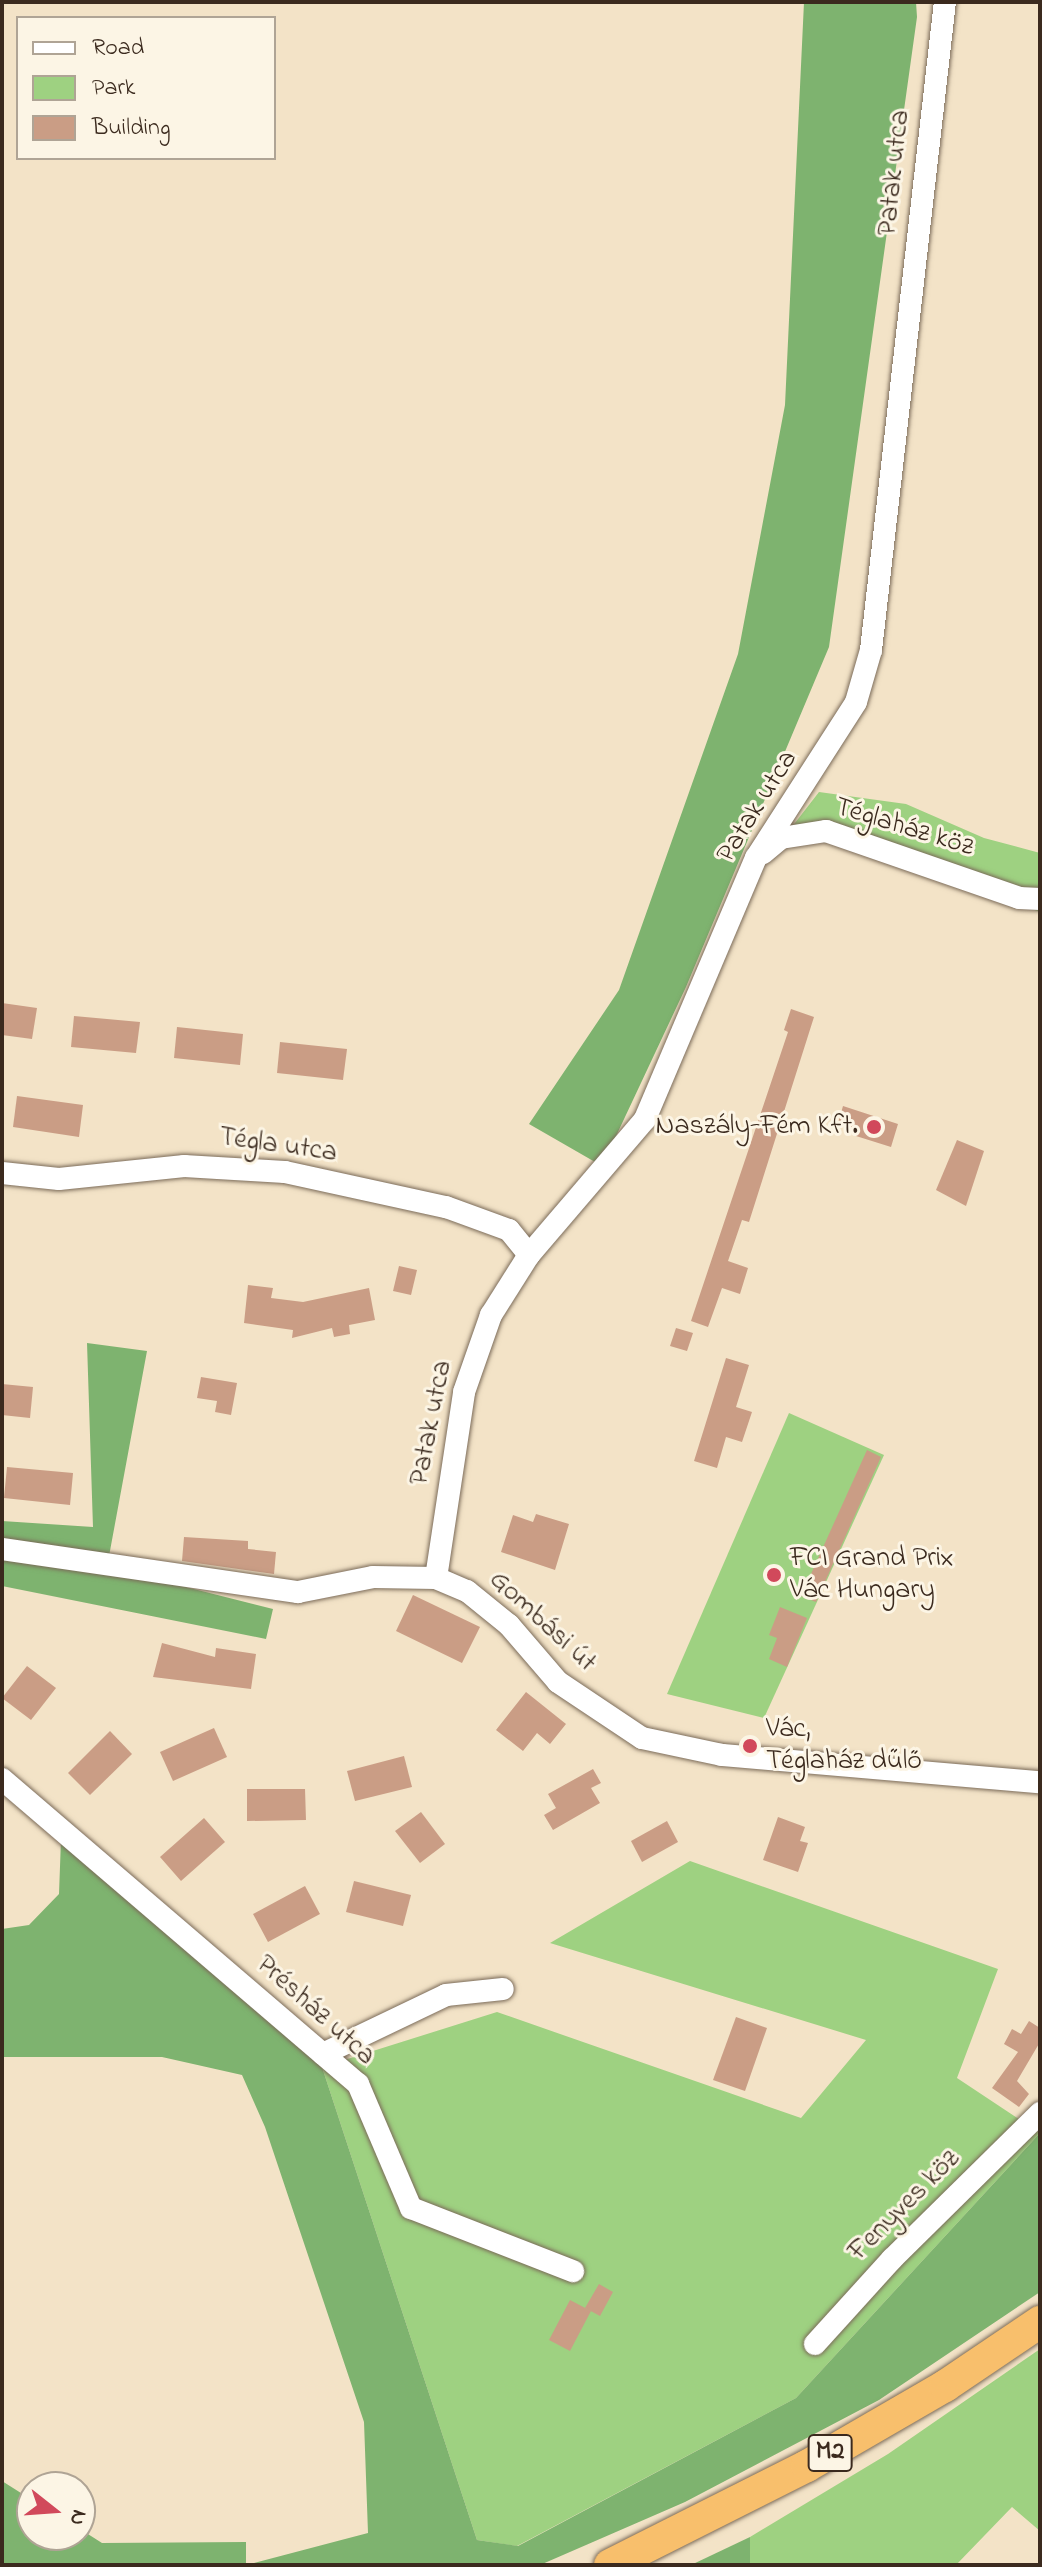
<!DOCTYPE html>
<html>
<head>
<meta charset="utf-8">
<style>
	body { margin:0 }
	#map { position:relative; width:1042px; height:2567px; overflow:hidden; background:#f3e3c7; font-family:"Indie Flower",sans-serif }
	div>[style] { position:absolute }
	.green>* { inset:0; background:#9ed181 }
	.forest>* { inset:0; background:#7eb36f }
	.building>* { inset:0; background:#ca9d85 }
	.roads { filter:drop-shadow(0 0 2px #7b6b59) drop-shadow(0 0 2px #7b6b59) }
	.minor>* { height:22px; margin:-11px; padding:0 11px; transform-origin:11px; border-radius:11px; background:#fff }
	.highway>* { height:32px; margin:-16px; padding:0 16px; transform-origin:16px; border-radius:16px; background:#f8bf6c }
	.dots>* { width:22px; height:22px; translate:-50% -50%; box-sizing:border-box; border:4px solid #fcf5e5; border-radius:50% }
	span { translate:-50% -50%; white-space:nowrap; text-align:center; line-height:1.15; -webkit-text-stroke:6px #fcf5e5; paint-order:stroke }
	.shield-label span { padding:2px 6px; background:#fcf5e5; border:2px solid; border-radius:6px; -webkit-text-stroke-width:0 }
	.shield-label { font-size:26px; color:#3b2a1e; font-weight:700 }
	.street-label { font-size:28px; color:#3b2a1e }
	.poi-label { font-size:28px; color:#3b2a1e }
	.right { translate:-100% -50%; text-align:right }
	.left { translate:0 -50%; text-align:left }
	.frame { position:absolute; inset:0; border:4px solid #3b2a1e; pointer-events:none }
	.legend { position:absolute; left:16px; top:16px; width:260px; height:144px; box-sizing:border-box; background:#fcf5e5; border:2px solid #afa495; margin:0; padding:10px 14px; list-style:none; font-size:24px; color:#3b2a1e }
	.legend li { display:flex; align-items:center; gap:16px; height:40px }
	.legend b { width:40px; border:2px solid #afa495 }
	.north { position:absolute; left:16px; top:2471px; width:80px; height:80px; box-sizing:border-box; background:#fcf5e5; border:2px solid #afa495; border-radius:50%; rotate:107deg; font-size:22px; font-weight:700; line-height:32px; text-align:center; color:#3b2a1e }
	.north::after { content:''; display:block; margin:auto; width:28px; height:36px; background:#d1495b; clip-path:polygon(50% 0,100% 100%,50% 72%,0 100%) }
</style>
</head>
<body>
<div id="map">
	<div class="green">
		<i style="clip-path:polygon(819px 792px,906px 804px,984px 838px,1040px 853px,1040px 912px,831px 837px,774px 850px)"></i>
		<i style="clip-path:polygon(789px 1413px,884px 1455px,764px 1718px,667px 1694px)"></i>
		<i style="clip-path:polygon(690px 1861px,998px 1969px,957px 2078px,1040px 2133px,796px 2398px,517px 2546px,477px 2540px,322px 2067px,497px 2012px,801px 2118px,866px 2040px,550px 1943px)"></i>
		<i style="clip-path:polygon(1040px 2349px,1040px 2531px,1012px 2507px,956px 2565px,750px 2565px,750px 2537px,888px 2454px)"></i>
	</div>
	<div class="forest">
		<i style="clip-path:polygon(804px 2px,916px 2px,917px 17px,829px 647px,686px 987px,602px 1166px,529px 1124px,619px 990px,738px 654px,785px 405px)"></i>
		<i style="clip-path:polygon(87px 1343px,147px 1351px,107px 1567px,273px 1609px,266px 1639px,2px 1586px,2px 1521px,93px 1527px)"></i>
		<i style="clip-path:polygon(61px 1839px,322px 2067px,477px 2540px,518px 2546px,796px 2398px,1040px 2133px,1040px 2292px,879px 2400px,685px 2502px,540px 2565px,2px 2565px,2px 2481px,32px 2500px,32px 2535px,80px 2535px,80px 2529px,102px 2543px,246px 2542px,246px 2565px,368px 2533px,364px 2422px,265px 2127px,242px 2075px,162px 2057px,2px 2057px,2px 1929px,29px 1925px,59px 1894px)"></i>
		<i style="clip-path:polygon(750px 2537px,750px 2565px,691px 2565px)"></i>
	</div>
	<div class="building">
		<i style="clip-path:polygon(2px 1003px,37px 1008px,32px 1039px,2px 1035px)"></i>
		<i style="clip-path:polygon(791px 1009px,814px 1017px,749px 1222px,742px 1220px,728px 1261px,748px 1268px,740px 1294px,722px 1288px,708px 1327px,691px 1321px,788px 1032px,784px 1030px)"></i>
		<i style="clip-path:polygon(74px 1016px,140px 1022px,136px 1053px,71px 1047px)"></i>
		<i style="clip-path:polygon(177px 1027px,243px 1034px,240px 1065px,174px 1058px)"></i>
		<i style="clip-path:polygon(280px 1042px,347px 1049px,343px 1080px,277px 1073px)"></i>
		<i style="clip-path:polygon(17px 1096px,83px 1105px,79px 1137px,13px 1127px)"></i>
		<i style="clip-path:polygon(843px 1106px,898px 1124px,891px 1147px,856px 1136px,858px 1130px,838px 1123px)"></i>
		<i style="clip-path:polygon(957px 1140px,984px 1151px,966px 1206px,936px 1190px)"></i>
		<i style="clip-path:polygon(399px 1266px,417px 1270px,411px 1295px,393px 1291px)"></i>
		<i style="clip-path:polygon(248px 1285px,273px 1288px,271px 1298px,303px 1302px,369px 1288px,375px 1320px,349px 1325px,350px 1334px,334px 1337px,332px 1328px,292px 1338px,293px 1330px,244px 1323px)"></i>
		<i style="clip-path:polygon(676px 1328px,693px 1333px,687px 1351px,670px 1346px)"></i>
		<i style="clip-path:polygon(726px 1358px,749px 1365px,736px 1407px,752px 1412px,742px 1442px,726px 1437px,717px 1468px,694px 1461px)"></i>
		<i style="clip-path:polygon(201px 1377px,237px 1383px,231px 1415px,215px 1412px,217px 1401px,197px 1398px)"></i>
		<i style="clip-path:polygon(2px 1384px,33px 1387px,30px 1418px,2px 1415px)"></i>
		<i style="clip-path:polygon(867px 1450px,881px 1457px,816px 1602px,801px 1596px)"></i>
		<i style="clip-path:polygon(7px 1467px,73px 1473px,70px 1505px,4px 1498px)"></i>
		<i style="clip-path:polygon(536px 1514px,569px 1524px,555px 1570px,501px 1552px,513px 1515px,533px 1522px)"></i>
		<i style="clip-path:polygon(184px 1537px,248px 1541px,248px 1549px,276px 1552px,274px 1574px,182px 1561px)"></i>
		<i style="clip-path:polygon(413px 1595px,480px 1627px,462px 1663px,396px 1631px)"></i>
		<i style="clip-path:polygon(780px 1607px,807px 1618px,787px 1667px,769px 1659px,777px 1638px,769px 1635px)"></i>
		<i style="clip-path:polygon(162px 1643px,215px 1657px,216px 1648px,256px 1654px,251px 1689px,153px 1677px)"></i>
		<i style="clip-path:polygon(27px 1666px,56px 1688px,31px 1720px,2px 1698px)"></i>
		<i style="clip-path:polygon(526px 1692px,566px 1724px,550px 1744px,537px 1733px,523px 1751px,496px 1730px)"></i>
		<i style="clip-path:polygon(214px 1728px,227px 1757px,173px 1781px,160px 1752px)"></i>
		<i style="clip-path:polygon(110px 1731px,132px 1754px,90px 1795px,68px 1773px)"></i>
		<i style="clip-path:polygon(404px 1756px,412px 1787px,355px 1801px,347px 1771px)"></i>
		<i style="clip-path:polygon(593px 1769px,601px 1783px,591px 1788px,600px 1803px,553px 1830px,544px 1815px,556px 1808px,548px 1794px)"></i>
		<i style="clip-path:polygon(247px 1789px,305px 1789px,306px 1820px,247px 1821px)"></i>
		<i style="clip-path:polygon(421px 1812px,445px 1844px,420px 1863px,395px 1831px)"></i>
		<i style="clip-path:polygon(778px 1817px,805px 1827px,800px 1841px,808px 1843px,798px 1872px,763px 1860px)"></i>
		<i style="clip-path:polygon(204px 1818px,225px 1842px,181px 1881px,160px 1857px)"></i>
		<i style="clip-path:polygon(667px 1821px,678px 1842px,642px 1862px,631px 1841px)"></i>
		<i style="clip-path:polygon(354px 1881px,411px 1895px,403px 1926px,346px 1912px)"></i>
		<i style="clip-path:polygon(305px 1886px,320px 1914px,268px 1942px,253px 1914px)"></i>
		<i style="clip-path:polygon(736px 2017px,767px 2028px,745px 2091px,713px 2080px)"></i>
		<i style="clip-path:polygon(1029px 2021px,1040px 2028px,1040px 2042px,1017px 2081px,1029px 2094px,1019px 2107px,992px 2088px,1018px 2052px,1004px 2044px,1012px 2029px,1021px 2034px)"></i>
		<i style="clip-path:polygon(599px 2284px,613px 2292px,600px 2316px,585px 2308px)"></i>
		<i style="clip-path:polygon(570px 2300px,591px 2311px,570px 2351px,549px 2340px)"></i>
	</div>
	<div class="roads">
		<div class="minor">
			<i style="left:763px;top:853px;width:23px;rotate:-40deg"></i>
			<i style="left:781px;top:838px;width:46px;rotate:-8.8deg"></i>
			<i style="left:826px;top:831px;width:204px;rotate:19.1deg"></i>
			<i style="left:1019px;top:898px;width:21px;rotate:3deg"></i>
			<i style="left:2px;top:1173px;width:57px;rotate:6deg"></i>
			<i style="left:59px;top:1179px;width:126px;rotate:-5.9deg"></i>
			<i style="left:184px;top:1166px;width:101px;rotate:3.4deg"></i>
			<i style="left:285px;top:1172px;width:165px;rotate:12.3deg"></i>
			<i style="left:446px;top:1207px;width:67px;rotate:20.1deg"></i>
			<i style="left:509px;top:1230px;width:32px;rotate:51deg"></i>
			<i style="left:2px;top:1549px;width:299px;rotate:8.3deg"></i>
			<i style="left:298px;top:1592px;width:76px;rotate:-11.3deg"></i>
			<i style="left:373px;top:1577px;width:63px;rotate:0.9deg"></i>
			<i style="left:436px;top:1578px;width:34px;rotate:23deg"></i>
			<i style="left:467px;top:1591px;width:54px;rotate:39deg"></i>
			<i style="left:509px;top:1625px;width:75px;rotate:49.3deg"></i>
			<i style="left:558px;top:1682px;width:101px;rotate:33.7deg"></i>
			<i style="left:642px;top:1738px;width:82px;rotate:12deg"></i>
			<i style="left:722px;top:1755px;width:319px;rotate:4.9deg"></i>
			<i style="left:436px;top:1578px;width:188px;rotate:-81.4deg"></i>
			<i style="left:464px;top:1392px;width:82px;rotate:-70.7deg"></i>
			<i style="left:491px;top:1315px;width:71px;rotate:-57.7deg"></i>
			<i style="left:529px;top:1255px;width:179px;rotate:-49.5deg"></i>
			<i style="left:645px;top:1119px;width:284px;rotate:-67deg"></i>
			<i style="left:756px;top:858px;width:185px;rotate:-57.3deg"></i>
			<i style="left:856px;top:702px;width:54px;rotate:-73.9deg"></i>
			<i style="left:871px;top:650px;width:652px;rotate:-83.49deg"></i>
			<i style="left:2px;top:1779px;width:469px;rotate:40.6deg"></i>
			<i style="left:358px;top:2084px;width:135px;rotate:66.9deg"></i>
			<i style="left:411px;top:2208px;width:174px;rotate:21.3deg"></i>
			<i style="left:323px;top:2054px;width:136px;rotate:-25.6deg"></i>
			<i style="left:446px;top:1995px;width:57px;rotate:-6deg"></i>
			<i style="left:815px;top:2344px;width:115px;rotate:-47.8deg"></i>
			<i style="left:892px;top:2259px;width:208px;rotate:-44.6deg"></i>
		</div>
		<div class="highway">
			<i style="left:610px;top:2565px;width:220px;rotate:-26.7deg"></i>
			<i style="left:807px;top:2466px;width:160px;rotate:-30.1deg"></i>
			<i style="left:945px;top:2386px;width:115px;rotate:-34deg"></i>
		</div>
	</div>
	<div class="dots">
		<i style="left:874px;top:1127px;background:#d1495b"></i>
		<i style="left:774px;top:1575px;background:#d1495b"></i>
		<i style="left:750px;top:1746px;background:#d1495b"></i>
	</div>
	<div class="shield-label">
		<span style="left:830px;top:2453px">M2</span>
	</div>
	<div class="street-label">
		<span style="left:895px;top:173px;rotate:-84deg">Patak utca</span>
		<span style="left:758px;top:807px;rotate:-58deg">Patak utca</span>
		<span style="left:904px;top:828px;rotate:17deg">Téglaház köz</span>
		<span style="left:278px;top:1146px;rotate:8deg">Tégla utca</span>
		<span style="left:432px;top:1423px;rotate:-79deg">Patak utca</span>
		<span style="left:542px;top:1622px;rotate:43deg">Gombási út</span>
		<span style="left:315px;top:2011px;rotate:42deg">Présház utca</span>
		<span style="left:905px;top:2206px;rotate:-45deg">Fenyves köz</span>
	</div>
	<div class="poi-label">
		<span class="right" style="left:858px;top:1127px">Naszály-Fém Kft.</span>
		<span class="left" style="left:790px;top:1575px">FCI Grand Prix<br>Vác Hungary</span>
		<span class="left" style="left:766px;top:1746px">Vác,<br>Téglaház dűlő</span>
	</div>
	<div class="frame"></div>
	<ul class="legend">
	<li><b style="height:10px;background:#fff"></b>Road</li>
	<li><b style="height:22px;background:#9ed181"></b>Park</li>
	<li><b style="height:22px;background:#ca9d85"></b>Building</li>
	</ul>
	<div class="north">N</div>
</div>
</body>
</html>
